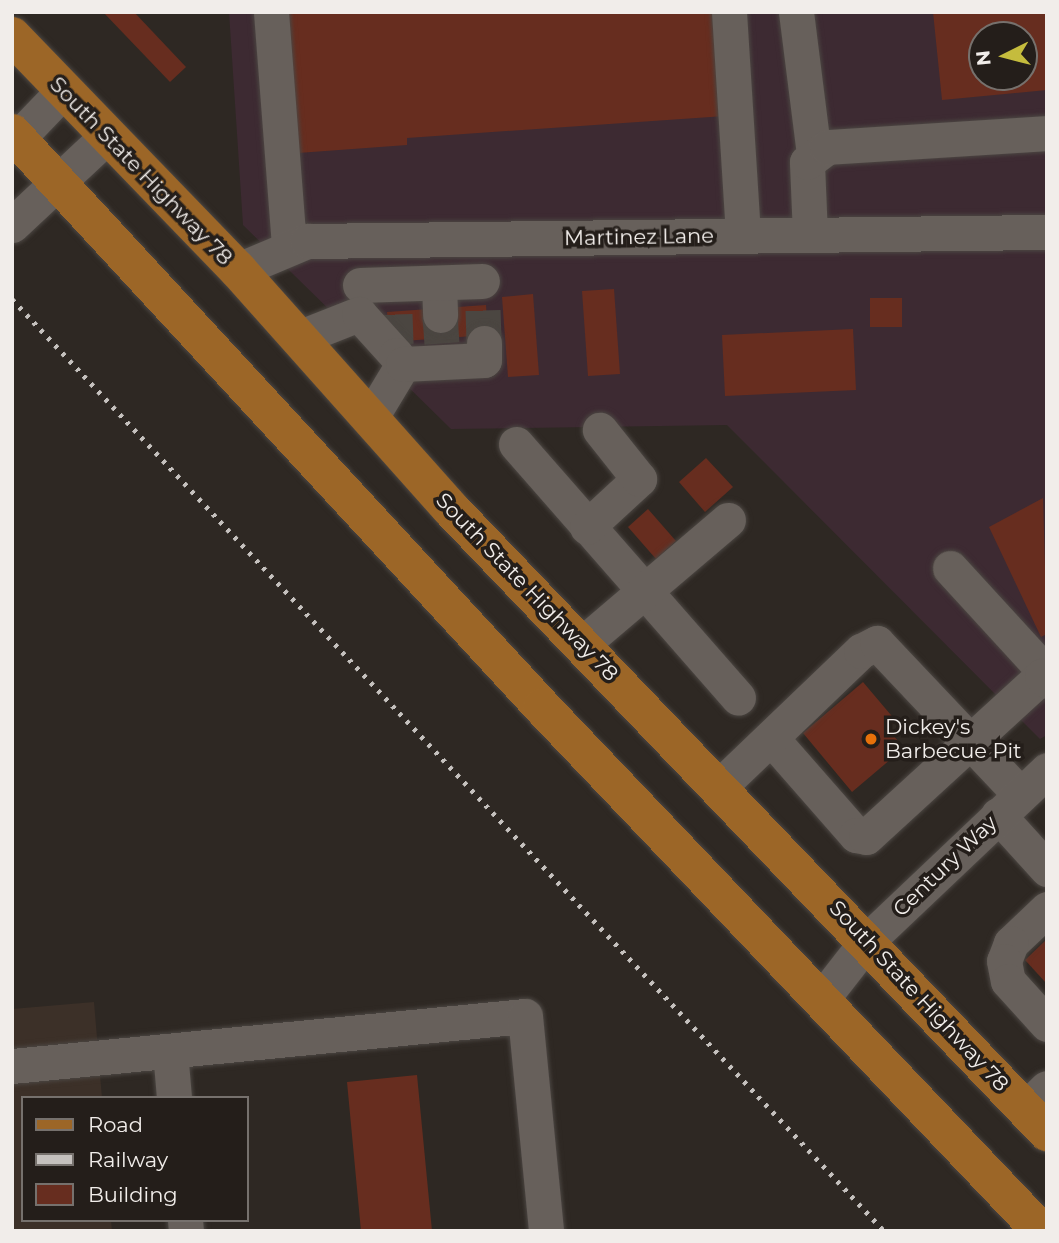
<!DOCTYPE html>
<html>
<head>
<meta charset="utf-8">
<style>
	body { margin:0 }
	#map { position:relative; width:1059px; height:1243px; overflow:hidden; background:#2e2823; font-family:Montserrat,sans-serif }
	div>[style] { position:absolute }
	.built>* { inset:0; background:#3c3028 }
	.industrial>* { inset:0; background:#3d2a32 }
	.building>* { inset:0; background:#672d1f }
	.minor-tunnel>* { height:35px; margin-top:-17.5px; transform-origin:0; background:repeating-linear-gradient(90deg,#4b4641 0 35px,transparent 0 53px) }
	.roads { filter:drop-shadow(0 0 2px #4b4642) drop-shadow(0 0 2px #4b4642) }
	.minor>* { height:35px; margin:-17.5px; padding:0 17.5px; transform-origin:17.5px; border-radius:17.5px; background:#67605b }
	.major>* { height:38px; margin:-19px; padding:0 19px; transform-origin:19px; border-radius:19px; background:#9c6627 }
	.rail>* { height:5px; margin-top:-2.5px; transform-origin:0; background:repeating-linear-gradient(90deg,#c5c1be 0 3.5px,transparent 0 10.5px) }
	.dots>* { width:19px; height:19px; translate:-50% -50%; box-sizing:border-box; border:4px solid #241e1a; border-radius:50% }
	span { translate:-50% -50%; white-space:nowrap; text-align:center; line-height:1.15; -webkit-text-stroke:7px #241e1a; paint-order:stroke }
	.street-label { font-size:21px; color:#f1edea }
	.poi-label { font-size:21px; color:#f1edea }
	.left { translate:0 -50%; text-align:left }
	.frame { position:absolute; inset:0; border:14px solid #f1edea; pointer-events:none }
	.legend { position:absolute; left:21px; top:1096px; width:228px; height:126px; box-sizing:border-box; background:#241e1a; border:2px solid #76716d; margin:0; padding:9px 12px; list-style:none; font-size:21px; color:#f1edea }
	.legend li { display:flex; align-items:center; gap:14px; height:35px }
	.legend b { width:35px; border:2px solid #76716d }
	.north { position:absolute; left:968px; top:21px; width:70px; height:70px; box-sizing:border-box; background:#241e1a; border:2px solid #76716d; border-radius:50%; rotate:264deg; font-size:19px; font-weight:700; line-height:28px; text-align:center; color:#f1edea }
	.north::after { content:''; display:block; margin:auto; width:24px; height:32px; background:#c5bc3d; clip-path:polygon(50% 0,100% 100%,50% 72%,0 100%) }
</style>
</head>
<body>
<div id="map">
	<div class="built">
		<i style="clip-path:polygon(94px 1002px,102px 1098px,23px 1098px,23px 1220px,111px 1220px,112px 1231px,12px 1231px,12px 1009px)"></i>
	</div>
	<div class="industrial">
		<i style="clip-path:polygon(evenodd,229px 12px,1047px 12px,1047px 735px,1040px 739px,727px 425px,451px 429px,243px 225px,229px 12px,982px 35px,1024px 35px,1024px 77px,982px 77px,982px 35px)"></i>
	</div>
	<div class="building">
		<i style="clip-path:polygon(103px 12px,134px 12px,186px 67px,170px 82px)"></i>
		<i style="clip-path:polygon(288px 12px,718px 12px,725px 116px,407px 138px,407px 145px,298px 153px)"></i>
		<i style="clip-path:polygon(evenodd,933px 12px,1047px 12px,1047px 90px,942px 100px,933px 12px,982px 35px,1024px 35px,1024px 77px,982px 77px,982px 35px)"></i>
		<i style="clip-path:polygon(614px 289px,620px 374px,588px 376px,582px 291px)"></i>
		<i style="clip-path:polygon(533px 294px,539px 375px,508px 377px,502px 297px)"></i>
		<i style="clip-path:polygon(870px 298px,902px 298px,902px 327px,870px 327px)"></i>
		<i style="clip-path:polygon(486px 305px,488px 335px,389px 342px,387px 312px)"></i>
		<i style="clip-path:polygon(853px 329px,856px 390px,725px 396px,722px 335px)"></i>
		<i style="clip-path:polygon(706px 458px,733px 487px,705px 512px,679px 482px)"></i>
		<i style="clip-path:polygon(1043px 498px,1047px 634px,1041px 637px,989px 527px)"></i>
		<i style="clip-path:polygon(648px 509px,676px 541px,656px 559px,628px 527px)"></i>
		<i style="clip-path:polygon(863px 682px,896px 721px,887px 728px,904px 748px,852px 792px,803px 733px)"></i>
		<i style="clip-path:polygon(1047px 939px,1047px 984px,1025px 960px)"></i>
		<i style="clip-path:polygon(417px 1075px,432px 1231px,361px 1231px,347px 1082px)"></i>
	</div>
	<div class="minor-tunnel">
		<i style="left:483px;top:310px;width:33px;rotate:88deg"></i>
		<i style="left:395px;top:314px;width:30px;rotate:88deg"></i>
		<i style="left:440px;top:315px;width:28px;rotate:86deg"></i>
	</div>
	<div class="roads">
		<div class="minor">
			<i style="left:271px;top:12px;width:233px;rotate:85.6deg"></i>
			<i style="left:729px;top:12px;width:224px;rotate:86.4deg"></i>
			<i style="left:796px;top:12px;width:143px;rotate:82.8deg"></i>
			<i style="left:12px;top:144px;width:72px;rotate:-46.1deg"></i>
			<i style="left:12px;top:225px;width:129px;rotate:-43.1deg"></i>
			<i style="left:810px;top:235px;width:73px;rotate:-92.4deg"></i>
			<i style="left:807px;top:162px;width:25px;rotate:-37deg"></i>
			<i style="left:827px;top:147px;width:220px;rotate:-3.6deg"></i>
			<i style="left:238px;top:270px;width:75px;rotate:-22.8deg"></i>
			<i style="left:307px;top:241px;width:740px;rotate:-0.7deg"></i>
			<i style="left:439px;top:283px;width:32px;rotate:88deg"></i>
			<i style="left:360px;top:285px;width:122px;rotate:-1.9deg"></i>
			<i style="left:298px;top:338px;width:66px;rotate:-21.5deg"></i>
			<i style="left:359px;top:314px;width:55px;rotate:47.9deg"></i>
			<i style="left:396px;top:355px;width:11px;rotate:52deg"></i>
			<i style="left:403px;top:364px;width:64px;rotate:121deg"></i>
			<i style="left:403px;top:364px;width:81px;rotate:-2.8deg"></i>
			<i style="left:484px;top:360px;width:17px;rotate:-90deg"></i>
			<i style="left:516px;top:444px;width:337px;rotate:48.8deg"></i>
			<i style="left:587px;top:527px;width:71px;rotate:-42.7deg"></i>
			<i style="left:639px;top:479px;width:63px;rotate:-128.5deg"></i>
			<i style="left:950px;top:568px;width:144px;rotate:47.5deg"></i>
			<i style="left:581px;top:645px;width:193px;rotate:-40.4deg"></i>
			<i style="left:771px;top:738px;width:129px;rotate:48.8deg"></i>
			<i style="left:856px;top:835px;width:10px;rotate:11deg"></i>
			<i style="left:866px;top:837px;width:239px;rotate:-42.5deg"></i>
			<i style="left:1042px;top:676px;width:7px;rotate:45deg"></i>
			<i style="left:719px;top:787px;width:197px;rotate:-43.8deg"></i>
			<i style="left:861px;top:651px;width:18px;rotate:-27deg"></i>
			<i style="left:877px;top:643px;width:208px;rotate:46.6deg"></i>
			<i style="left:998px;top:815px;width:73px;rotate:47.8deg"></i>
			<i style="left:1047px;top:909px;width:50px;rotate:136.6deg"></i>
			<i style="left:1011px;top:943px;width:19px;rotate:111deg"></i>
			<i style="left:1004px;top:961px;width:20px;rotate:79deg"></i>
			<i style="left:1008px;top:981px;width:58px;rotate:47.8deg"></i>
			<i style="left:821px;top:1000px;width:75px;rotate:-52.1deg"></i>
			<i style="left:867px;top:941px;width:248px;rotate:-43.5deg"></i>
			<i style="left:170px;top:1051px;width:47px;rotate:85.1deg"></i>
			<i style="left:12px;top:1066px;width:515px;rotate:-5.57deg"></i>
			<i style="left:525px;top:1016px;width:216px;rotate:84.4deg"></i>
			<i style="left:1025px;top:1109px;width:30px;rotate:-44deg"></i>
			<i style="left:185px;top:1220px;width:11px;rotate:85deg"></i>
		</div>
		<div class="major">
			<i style="left:12px;top:36px;width:325px;rotate:46deg"></i>
			<i style="left:238px;top:270px;width:319px;rotate:48.3deg"></i>
			<i style="left:450px;top:508px;width:864px;rotate:46.27deg"></i>
			<i style="left:12px;top:133px;width:781px;rotate:47.28deg"></i>
			<i style="left:542px;top:707px;width:724px;rotate:46.4deg"></i>
		</div>
	</div>
	<div class="rail">
		<i style="left:12px;top:299px;width:1276px;rotate:46.9deg"></i>
	</div>
	<div class="dots">
		<i style="left:871px;top:739px;background:#e8710a"></i>
	</div>
	<div class="street-label">
		<span style="left:141px;top:171px;rotate:46deg">South State Highway 78</span>
		<span style="left:639px;top:237px;rotate:-1deg">Martinez Lane</span>
		<span style="left:527px;top:587px;rotate:46deg">South State Highway 78</span>
		<span style="left:945px;top:866px;rotate:-44deg">Century Way</span>
		<span style="left:919px;top:996px;rotate:47deg">South State Highway 78</span>
	</div>
	<div class="poi-label">
		<span class="left" style="left:885px;top:739px">Dickey's<br>Barbecue Pit</span>
	</div>
	<div class="frame"></div>
	<ul class="legend">
	<li><b style="height:9px;background:#9c6627"></b>Road</li>
	<li><b style="height:9px;background:#c5c1be"></b>Railway</li>
	<li><b style="height:19px;background:#672d1f"></b>Building</li>
	</ul>
	<div class="north">N</div>
</div>
</body>
</html>
